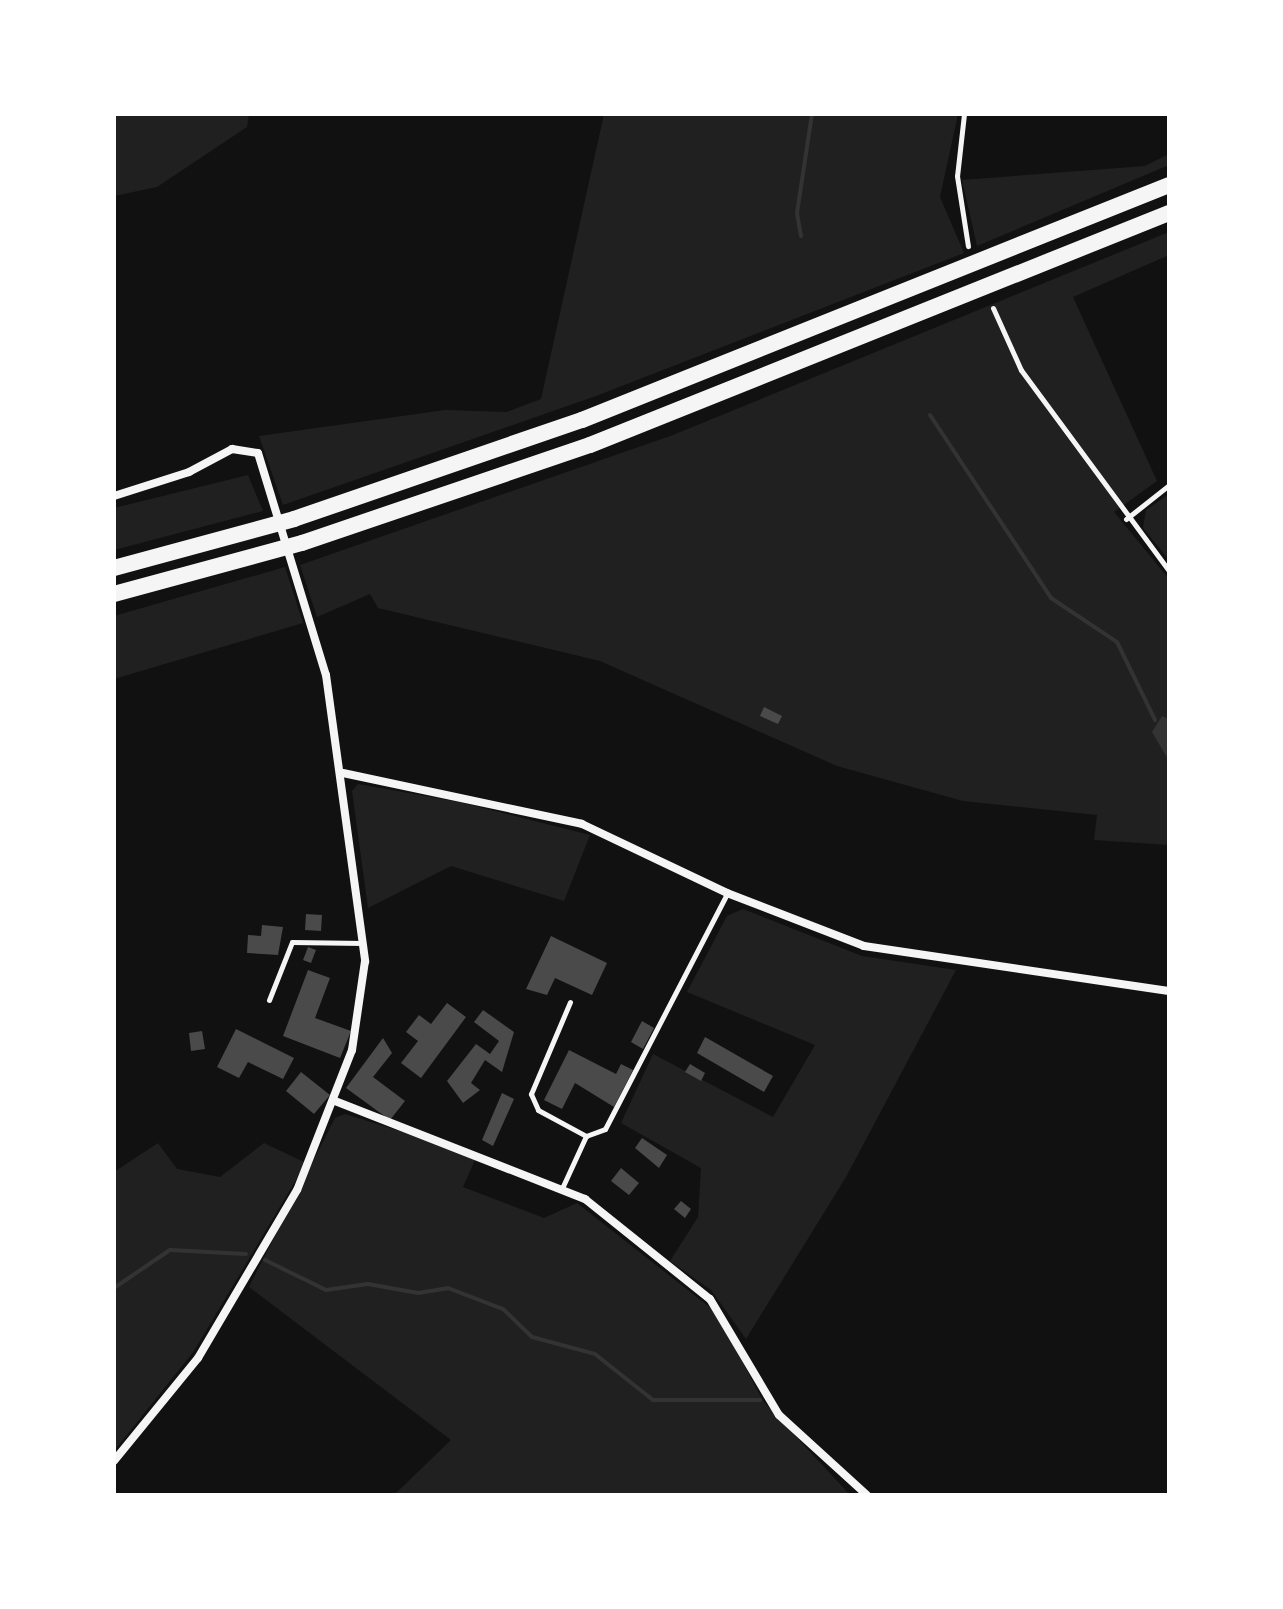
<!DOCTYPE html>
<html>
<head>
<meta charset="utf-8">
<style>
	body { margin:0 }
	#map { position:relative; width:1283px; height:1609px; overflow:hidden; background:#111; font-family:"Varela Round",sans-serif }
	div>[style] { position:absolute }
	.green>* { inset:0; background:#202020 }
	.water>* { inset:0; background:#333 }
	.stream>* { height:4px; margin:-2px; padding:0 2px; transform-origin:2px; border-radius:2px; background:#333 }
	.building>* { inset:0; background:#4a4a4a }
	.service>* { height:5px; margin:-2.5px; padding:0 2.5px; transform-origin:2.5px; border-radius:2.5px; background:#f5f5f5 }
	.minor>* { height:8px; margin:-4px; padding:0 4px; transform-origin:4px; border-radius:4px; background:#f5f5f5 }
	.motorway>* { height:16px; margin:-8px; padding:0 8px; transform-origin:8px; border-radius:8px; background:#f5f5f5 }
	span { translate:-50% -50%; white-space:nowrap; text-align:center; line-height:1.15; -webkit-text-stroke:8px #fff; paint-order:stroke }
	.frame { position:absolute; inset:0; border:116px solid #fff; pointer-events:none }
</style>
</head>
<body>
<div id="map">
	<div class="green">
		<i style="clip-path:polygon(114px 114px,249px 114px,247px 127px,157px 187px,114px 196px)"></i>
		<i style="clip-path:polygon(604px 114px,958px 114px,940px 197px,964px 253px,596px 396px,283px 505px,259px 436px,445px 410px,507px 412px,541px 399px)"></i>
		<i style="clip-path:polygon(1169px 154px,1169px 165px,977px 246px,962px 180px,1145px 166px)"></i>
		<i style="clip-path:polygon(1169px 232px,1169px 255px,1073px 297px,1157px 481px,1114px 512px,1169px 579px,1169px 845px,1094px 840px,1097px 815px,963px 801px,837px 766px,600px 661px,378px 608px,370px 594px,317px 617px,300px 565px,673px 435px)"></i>
		<i style="clip-path:polygon(248px 475px,263px 511px,114px 550px,114px 508px)"></i>
		<i style="clip-path:polygon(1169px 494px,1169px 560px,1143px 528px,1146px 510px)"></i>
		<i style="clip-path:polygon(285px 567px,303px 623px,114px 679px,114px 616px)"></i>
		<i style="clip-path:polygon(358px 784px,459px 802px,590px 835px,564px 901px,451px 866px,368px 908px,352px 791px)"></i>
		<i style="clip-path:polygon(743px 909px,862px 956px,956px 970px,846px 1177px,746px 1339px,711px 1290px,670px 1261px,698px 1217px,701px 1168px,621px 1123px,653px 1054px,773px 1117px,815px 1045px,687px 992px,727px 916px)"></i>
		<i style="clip-path:polygon(345px 1114px,477px 1155px,463px 1187px,544px 1218px,577px 1203px,717px 1313px,763px 1401px,850px 1495px,394px 1495px,451px 1440px,249px 1287px,335px 1118px)"></i>
		<i style="clip-path:polygon(158px 1143px,177px 1169px,220px 1177px,264px 1143px,306px 1163px,194px 1351px,114px 1451px,114px 1172px)"></i>
	</div>
	<div class="water">
		<i style="clip-path:polygon(1162px 716px,1169px 719px,1169px 761px,1152px 732px)"></i>
	</div>
	<div class="stream">
		<i style="left:801px;top:236px;width:23px;rotate:-100deg"></i>
		<i style="left:797px;top:213px;width:100px;rotate:-81.4deg"></i>
		<i style="left:930px;top:415px;width:219px;rotate:56.5deg"></i>
		<i style="left:1051px;top:598px;width:79px;rotate:33.7deg"></i>
		<i style="left:1117px;top:642px;width:87px;rotate:64deg"></i>
		<i style="left:265px;top:1260px;width:68px;rotate:26.2deg"></i>
		<i style="left:326px;top:1290px;width:42px;rotate:-8.1deg"></i>
		<i style="left:368px;top:1284px;width:51px;rotate:10.2deg"></i>
		<i style="left:418px;top:1293px;width:30px;rotate:-9deg"></i>
		<i style="left:448px;top:1288px;width:59px;rotate:20.9deg"></i>
		<i style="left:503px;top:1309px;width:40px;rotate:44deg"></i>
		<i style="left:532px;top:1337px;width:65px;rotate:15.1deg"></i>
		<i style="left:595px;top:1354px;width:74px;rotate:38.4deg"></i>
		<i style="left:653px;top:1400px;width:107px"></i>
		<i style="left:114px;top:1288px;width:68px;rotate:-34.2deg"></i>
		<i style="left:170px;top:1250px;width:76px;rotate:3deg"></i>
	</div>
	<div class="building">
		<i style="clip-path:polygon(764px 707px,782px 716px,778px 724px,760px 716px)"></i>
		<i style="clip-path:polygon(306px 914px,322px 915px,321px 931px,305px 930px)"></i>
		<i style="clip-path:polygon(262px 925px,283px 927px,278px 955px,247px 953px,248px 935px,261px 936px)"></i>
		<i style="clip-path:polygon(551px 936px,607px 963px,592px 995px,555px 978px,547px 995px,526px 989px)"></i>
		<i style="clip-path:polygon(308px 947px,316px 950px,311px 963px,303px 960px)"></i>
		<i style="clip-path:polygon(308px 970px,330px 978px,315px 1018px,351px 1031px,340px 1058px,283px 1036px)"></i>
		<i style="clip-path:polygon(447px 1003px,466px 1017px,421px 1078px,401px 1063px,418px 1041px,406px 1032px,419px 1015px,431px 1024px)"></i>
		<i style="clip-path:polygon(483px 1010px,514px 1032px,502px 1072px,485px 1060px,471px 1083px,480px 1090px,463px 1103px,447px 1081px,476px 1044px,490px 1054px,499px 1041px,474px 1022px)"></i>
		<i style="clip-path:polygon(642px 1021px,654px 1028px,643px 1049px,631px 1042px)"></i>
		<i style="clip-path:polygon(236px 1029px,294px 1058px,283px 1079px,248px 1062px,239px 1078px,217px 1067px)"></i>
		<i style="clip-path:polygon(202px 1031px,205px 1049px,191px 1051px,189px 1033px)"></i>
		<i style="clip-path:polygon(705px 1037px,773px 1076px,764px 1092px,697px 1053px)"></i>
		<i style="clip-path:polygon(383px 1038px,392px 1053px,373px 1077px,405px 1101px,390px 1120px,346px 1088px)"></i>
		<i style="clip-path:polygon(569px 1050px,616px 1074px,621px 1064px,633px 1070px,614px 1107px,575px 1083px,562px 1109px,544px 1100px)"></i>
		<i style="clip-path:polygon(690px 1064px,705px 1073px,701px 1081px,685px 1072px)"></i>
		<i style="clip-path:polygon(301px 1072px,330px 1095px,314px 1114px,286px 1091px)"></i>
		<i style="clip-path:polygon(502px 1093px,514px 1099px,493px 1146px,482px 1140px)"></i>
		<i style="clip-path:polygon(642px 1138px,667px 1155px,659px 1168px,635px 1148px)"></i>
		<i style="clip-path:polygon(621px 1168px,639px 1183px,629px 1195px,611px 1181px)"></i>
		<i style="clip-path:polygon(681px 1201px,691px 1209px,685px 1218px,674px 1209px)"></i>
	</div>
	<div class="service">
		<i style="left:964px;top:114px;width:62px;rotate:96.4deg"></i>
		<i style="left:957px;top:176px;width:71px;rotate:81.1deg"></i>
		<i style="left:993px;top:308px;width:68px;rotate:65.7deg"></i>
		<i style="left:1021px;top:370px;width:250px;rotate:53.6deg"></i>
		<i style="left:1126px;top:519px;width:55px;rotate:-38.3deg"></i>
		<i style="left:269px;top:1000px;width:62px;rotate:-68.4deg"></i>
		<i style="left:292px;top:942px;width:71px;rotate:0.8deg"></i>
		<i style="left:570px;top:1002px;width:100px;rotate:113deg"></i>
		<i style="left:531px;top:1094px;width:17px;rotate:66deg"></i>
		<i style="left:538px;top:1110px;width:55px;rotate:28.4deg"></i>
		<i style="left:563px;top:1186px;width:55px;rotate:-65.3deg"></i>
		<i style="left:586px;top:1136px;width:20px;rotate:-20deg"></i>
		<i style="left:605px;top:1129px;width:265px;rotate:-62.6deg"></i>
	</div>
	<div class="minor">
		<i style="left:114px;top:496px;width:79px;rotate:-17.7deg"></i>
		<i style="left:189px;top:472px;width:49px;rotate:-28.1deg"></i>
		<i style="left:232px;top:449px;width:26px;rotate:9deg"></i>
		<i style="left:258px;top:453px;width:232px;rotate:73deg"></i>
		<i style="left:326px;top:675px;width:289px;rotate:82.2deg"></i>
		<i style="left:365px;top:961px;width:90px;rotate:98.3deg"></i>
		<i style="left:352px;top:1050px;width:150px;rotate:111.4deg"></i>
		<i style="left:297px;top:1190px;width:195px;rotate:120.5deg"></i>
		<i style="left:198px;top:1358px;width:133px;rotate:129.2deg"></i>
		<i style="left:343px;top:773px;width:244px;rotate:12deg"></i>
		<i style="left:582px;top:824px;width:161px;rotate:25.4deg"></i>
		<i style="left:727px;top:893px;width:147px;rotate:21.1deg"></i>
		<i style="left:864px;top:946px;width:308px;rotate:8.4deg"></i>
		<i style="left:335px;top:1101px;width:269px;rotate:21.4deg"></i>
		<i style="left:585px;top:1199px;width:160px;rotate:38.7deg"></i>
		<i style="left:710px;top:1299px;width:135px;rotate:59.3deg"></i>
		<i style="left:779px;top:1415px;width:119px;rotate:42.3deg"></i>
	</div>
	<div class="motorway">
		<i style="left:114px;top:568px;width:187px;rotate:-15.2deg"></i>
		<i style="left:294px;top:519px;width:305px;rotate:-19deg"></i>
		<i style="left:582px;top:420px;width:632px;rotate:-21.82deg"></i>
		<i style="left:114px;top:594px;width:195px;rotate:-15.2deg"></i>
		<i style="left:302px;top:543px;width:304px;rotate:-18.8deg"></i>
		<i style="left:590px;top:445px;width:624px;rotate:-21.84deg"></i>
	</div>
	<div class="frame"></div>
</div>
</body>
</html>
